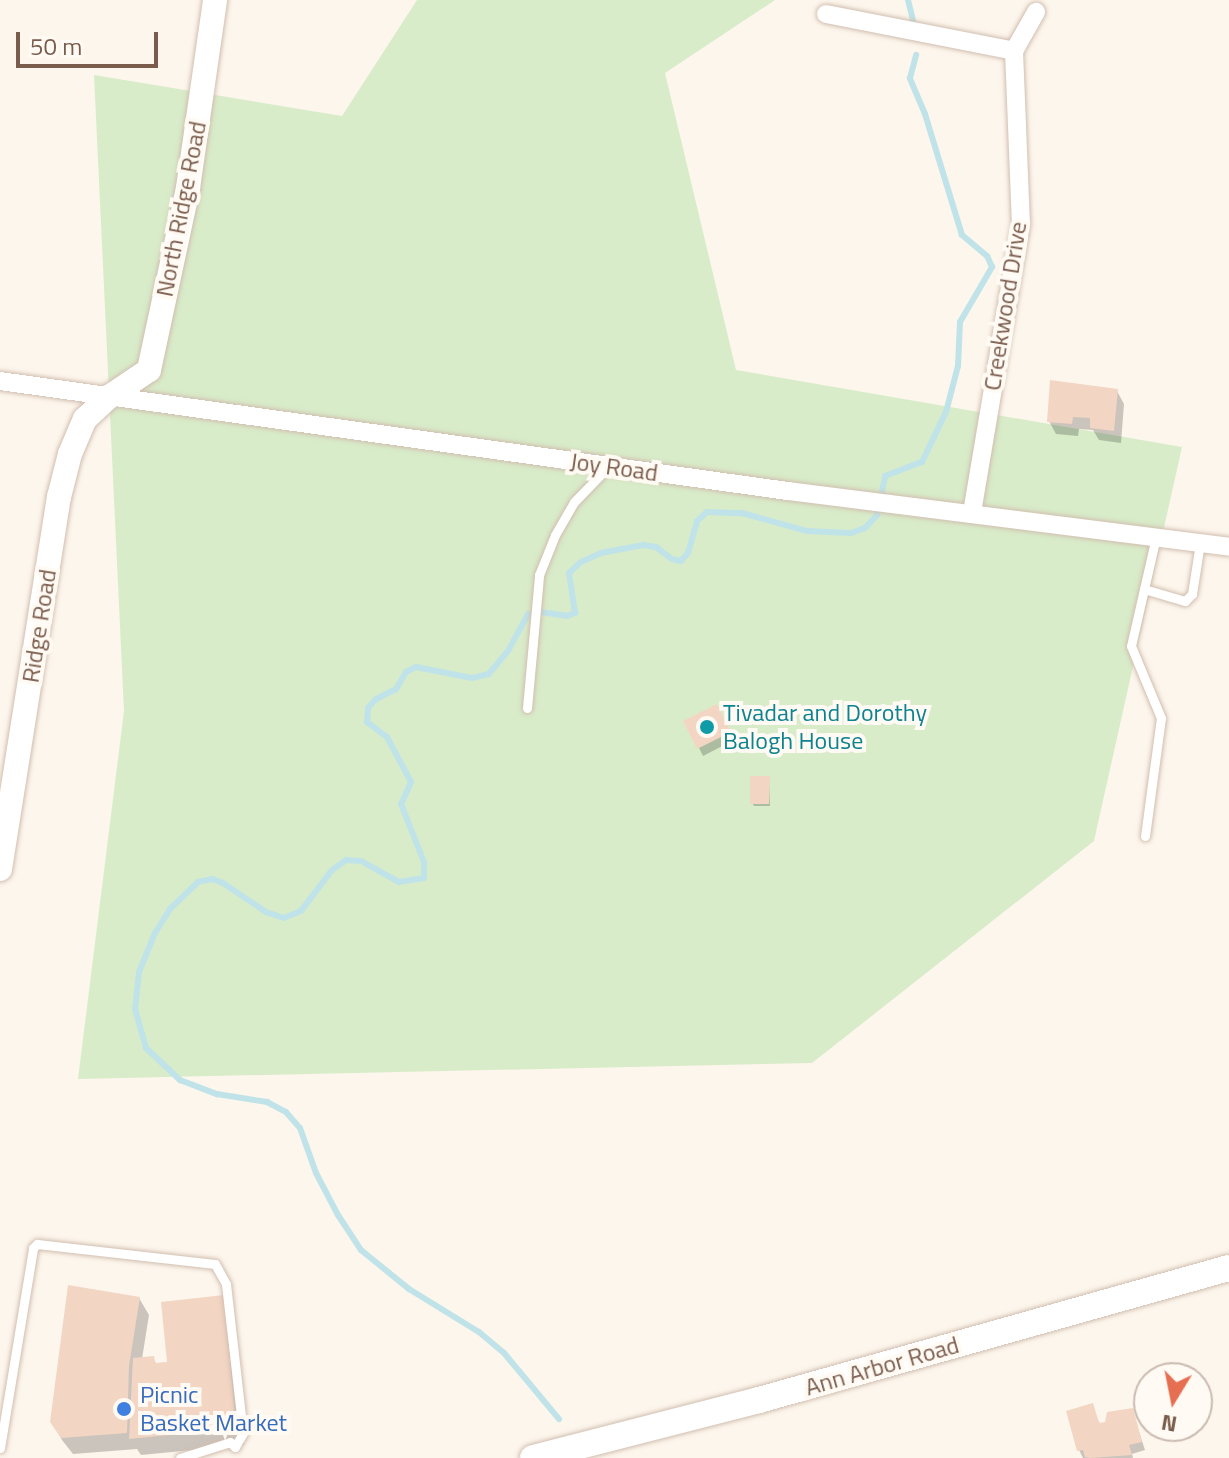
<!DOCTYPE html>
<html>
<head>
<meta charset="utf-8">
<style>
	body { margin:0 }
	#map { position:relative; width:1229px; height:1458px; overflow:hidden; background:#fdf6ec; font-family:"Titillium Web",sans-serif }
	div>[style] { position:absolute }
	.green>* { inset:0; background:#d8ecc9 }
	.shadow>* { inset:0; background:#0003 }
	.stream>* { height:6px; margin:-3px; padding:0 3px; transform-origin:3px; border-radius:3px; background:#bfe3e8 }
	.building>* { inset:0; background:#f3d5c3 }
	.roads { filter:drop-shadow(0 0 2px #d1beb0) drop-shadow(0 0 2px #d1beb0) }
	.service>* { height:9px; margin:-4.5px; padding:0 4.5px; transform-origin:4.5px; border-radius:4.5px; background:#fff }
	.minor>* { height:18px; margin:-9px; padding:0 9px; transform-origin:9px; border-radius:9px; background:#fff }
	.tertiary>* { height:24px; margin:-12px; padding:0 12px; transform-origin:12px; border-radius:12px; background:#fff }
	.secondary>* { height:26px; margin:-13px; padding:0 13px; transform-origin:13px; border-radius:13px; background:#fff }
	.dots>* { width:22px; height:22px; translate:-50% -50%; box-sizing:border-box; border:4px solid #fffaf3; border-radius:50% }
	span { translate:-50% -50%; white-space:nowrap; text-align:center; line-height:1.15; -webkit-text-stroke:8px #fffaf3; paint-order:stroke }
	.street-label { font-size:24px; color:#7a5c4d }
	.culture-label { font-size:24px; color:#0d838f }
	.left { translate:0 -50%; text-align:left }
	.shop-label { font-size:24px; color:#366cbe }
	.north { position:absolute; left:1133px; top:1362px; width:80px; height:80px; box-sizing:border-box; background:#fffaf3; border:2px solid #cabbb1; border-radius:50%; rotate:190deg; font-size:22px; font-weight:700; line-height:32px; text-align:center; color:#7a5c4d }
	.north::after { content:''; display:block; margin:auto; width:28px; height:36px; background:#e76f51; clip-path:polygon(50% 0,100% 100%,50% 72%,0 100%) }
	.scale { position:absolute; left:16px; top:32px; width:142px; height:36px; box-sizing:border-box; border:4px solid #7a5c4d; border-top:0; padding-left:10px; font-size:24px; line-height:28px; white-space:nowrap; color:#7a5c4d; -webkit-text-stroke:6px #fffaf3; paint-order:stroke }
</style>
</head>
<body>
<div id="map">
	<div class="green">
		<i style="clip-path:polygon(417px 0,775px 0,665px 73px,736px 370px,1182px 447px,1094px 841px,812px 1063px,78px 1079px,124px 711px,94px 75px,342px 116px)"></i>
	</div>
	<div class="shadow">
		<i style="clip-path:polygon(1117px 391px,1124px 404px,1121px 443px,1099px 440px,1093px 430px,1079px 429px,1078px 436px,1056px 434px,1049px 421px)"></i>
		<i style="clip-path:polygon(716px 707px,734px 740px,703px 756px,686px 722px)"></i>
		<i style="clip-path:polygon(769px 778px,770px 806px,754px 806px,752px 803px)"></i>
		<i style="clip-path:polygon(139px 1298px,149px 1315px,142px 1359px,153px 1358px,157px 1365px,170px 1364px,232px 1315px,244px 1445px,141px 1455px,137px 1449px,73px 1454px,62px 1440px,52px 1422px)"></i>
		<i style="clip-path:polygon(1092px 1405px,1100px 1425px,1132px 1410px,1145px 1450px,1132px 1454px,1133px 1458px,1083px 1458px,1079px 1450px)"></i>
	</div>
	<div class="stream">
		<i style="left:908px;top:0;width:21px;rotate:76deg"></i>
		<i style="left:540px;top:612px;width:27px;rotate:8deg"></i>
		<i style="left:567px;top:616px;width:9px;rotate:-21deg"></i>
		<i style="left:575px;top:613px;width:40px;rotate:-98.5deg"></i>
		<i style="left:569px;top:573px;width:16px;rotate:-43deg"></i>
		<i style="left:581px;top:562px;width:22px;rotate:-24deg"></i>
		<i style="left:601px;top:553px;width:43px;rotate:-10.8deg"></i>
		<i style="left:643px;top:545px;width:13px;rotate:9deg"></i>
		<i style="left:656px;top:547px;width:20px;rotate:37deg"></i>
		<i style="left:672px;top:559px;width:9px;rotate:13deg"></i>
		<i style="left:681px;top:561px;width:11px;rotate:-49deg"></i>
		<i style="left:688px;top:553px;width:33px;rotate:-74deg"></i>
		<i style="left:697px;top:521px;width:13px;rotate:-42deg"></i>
		<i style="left:707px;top:512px;width:35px;rotate:2deg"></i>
		<i style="left:742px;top:513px;width:67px;rotate:15.5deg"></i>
		<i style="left:807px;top:531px;width:44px;rotate:2.6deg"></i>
		<i style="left:851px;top:533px;width:15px;rotate:-20deg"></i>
		<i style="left:865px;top:528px;width:18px;rotate:-47deg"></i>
		<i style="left:877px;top:515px;width:40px;rotate:-78deg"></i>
		<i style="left:885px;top:476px;width:40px;rotate:-21deg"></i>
		<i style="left:922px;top:462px;width:55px;rotate:-64.4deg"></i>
		<i style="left:946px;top:412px;width:48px;rotate:-75.4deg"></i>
		<i style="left:958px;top:366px;width:44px;rotate:-87.4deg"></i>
		<i style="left:960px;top:322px;width:64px;rotate:-59.8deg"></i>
		<i style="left:992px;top:267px;width:12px;rotate:-114deg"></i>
		<i style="left:987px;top:256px;width:33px;rotate:-140deg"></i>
		<i style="left:962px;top:235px;width:127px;rotate:-107deg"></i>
		<i style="left:925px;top:114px;width:39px;rotate:-113deg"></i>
		<i style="left:910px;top:78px;width:24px;rotate:-75deg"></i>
		<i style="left:528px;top:614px;width:42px;rotate:118.4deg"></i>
		<i style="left:508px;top:651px;width:30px;rotate:130deg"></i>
		<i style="left:489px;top:674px;width:17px;rotate:167deg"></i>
		<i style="left:472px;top:678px;width:57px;rotate:-168.9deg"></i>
		<i style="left:416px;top:667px;width:11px;rotate:153deg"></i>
		<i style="left:406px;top:672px;width:20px;rotate:120deg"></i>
		<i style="left:396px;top:689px;width:22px;rotate:153deg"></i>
		<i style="left:376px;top:699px;width:12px;rotate:132deg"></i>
		<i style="left:368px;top:708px;width:14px;rotate:94deg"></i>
		<i style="left:367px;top:722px;width:25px;rotate:37deg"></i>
		<i style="left:387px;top:737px;width:51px;rotate:61.9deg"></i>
		<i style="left:411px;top:782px;width:24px;rotate:114deg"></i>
		<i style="left:401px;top:804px;width:62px;rotate:68.4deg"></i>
		<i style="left:424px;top:862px;width:16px;rotate:90deg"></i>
		<i style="left:424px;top:878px;width:25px;rotate:171deg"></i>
		<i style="left:399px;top:882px;width:43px;rotate:-151.1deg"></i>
		<i style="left:361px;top:861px;width:15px;rotate:-176deg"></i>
		<i style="left:346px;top:860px;width:17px;rotate:144deg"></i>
		<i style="left:332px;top:870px;width:51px;rotate:127.1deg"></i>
		<i style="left:301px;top:911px;width:18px;rotate:158deg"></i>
		<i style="left:284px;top:918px;width:19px;rotate:-162deg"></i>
		<i style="left:266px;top:912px;width:52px;rotate:-146deg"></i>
		<i style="left:223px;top:883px;width:12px;rotate:-160deg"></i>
		<i style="left:212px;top:879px;width:14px;rotate:168deg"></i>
		<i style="left:198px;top:882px;width:39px;rotate:136deg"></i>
		<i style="left:170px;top:909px;width:28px;rotate:122deg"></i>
		<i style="left:155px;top:933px;width:42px;rotate:112.3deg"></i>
		<i style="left:139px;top:972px;width:37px;rotate:96deg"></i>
		<i style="left:135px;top:1009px;width:41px;rotate:74.2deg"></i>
		<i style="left:146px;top:1048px;width:47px;rotate:43.3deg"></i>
		<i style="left:180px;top:1080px;width:40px;rotate:21deg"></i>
		<i style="left:217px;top:1094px;width:51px;rotate:9.1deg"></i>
		<i style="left:267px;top:1102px;width:21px;rotate:28deg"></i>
		<i style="left:286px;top:1112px;width:21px;rotate:49deg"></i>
		<i style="left:300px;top:1128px;width:48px;rotate:70.4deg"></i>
		<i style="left:316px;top:1173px;width:47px;rotate:62.4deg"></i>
		<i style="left:338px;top:1215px;width:42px;rotate:56.7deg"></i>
		<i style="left:361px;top:1250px;width:62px;rotate:39.1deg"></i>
		<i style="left:409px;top:1289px;width:82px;rotate:31.6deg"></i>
		<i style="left:479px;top:1332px;width:33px;rotate:40deg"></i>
		<i style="left:504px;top:1353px;width:86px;rotate:50.2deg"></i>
	</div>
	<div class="building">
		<i style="clip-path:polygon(1050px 380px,1118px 389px,1114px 431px,1090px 428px,1090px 418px,1073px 417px,1072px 424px,1047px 422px)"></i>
		<i style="clip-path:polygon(717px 704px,731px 732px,697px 749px,683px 721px)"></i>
		<i style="clip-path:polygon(750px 776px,770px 776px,769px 804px,750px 804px)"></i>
		<i style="clip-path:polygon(68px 1285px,140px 1297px,129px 1366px,127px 1433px,61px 1438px,50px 1422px)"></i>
		<i style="clip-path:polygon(224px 1295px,236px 1428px,129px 1439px,133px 1358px,154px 1356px,155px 1363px,167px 1362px,161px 1302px)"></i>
		<i style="clip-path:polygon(1093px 1403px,1099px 1423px,1105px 1422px,1107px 1412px,1133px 1408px,1142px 1442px,1129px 1445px,1132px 1455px,1090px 1458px,1085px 1457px,1083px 1450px,1077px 1451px,1066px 1411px)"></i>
	</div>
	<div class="roads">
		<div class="service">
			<i style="left:1144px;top:589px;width:43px;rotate:16.3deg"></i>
			<i style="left:1185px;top:601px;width:10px;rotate:-45deg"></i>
			<i style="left:1192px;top:594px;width:52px;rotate:-81.1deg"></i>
			<i style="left:527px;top:708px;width:134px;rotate:-84.8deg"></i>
			<i style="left:539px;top:575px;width:43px;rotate:-68.2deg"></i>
			<i style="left:555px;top:535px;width:38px;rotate:-60deg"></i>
			<i style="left:574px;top:502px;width:50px;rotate:-45.8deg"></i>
			<i style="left:1145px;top:836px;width:119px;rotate:-82.3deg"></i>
			<i style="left:1161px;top:718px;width:78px;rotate:-112.6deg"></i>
			<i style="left:1131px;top:646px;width:112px;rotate:-77.1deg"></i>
			<i style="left:0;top:1448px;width:203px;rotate:-80.6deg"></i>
			<i style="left:33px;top:1248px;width:6px;rotate:-45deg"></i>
			<i style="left:37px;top:1244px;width:179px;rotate:6.4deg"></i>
			<i style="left:215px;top:1264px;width:23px;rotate:61deg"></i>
			<i style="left:226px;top:1284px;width:150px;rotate:83.5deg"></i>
			<i style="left:243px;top:1433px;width:16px;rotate:120deg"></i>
			<i style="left:180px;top:1458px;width:52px;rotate:-17.7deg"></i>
			<i style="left:230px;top:1442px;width:7px;rotate:45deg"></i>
		</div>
		<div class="minor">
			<i style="left:826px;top:14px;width:192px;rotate:11.1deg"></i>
			<i style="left:1014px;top:51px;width:172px;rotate:87.7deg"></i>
			<i style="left:1021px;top:223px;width:293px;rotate:99.6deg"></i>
			<i style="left:1014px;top:51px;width:45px;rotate:-60.6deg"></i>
			<i style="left:0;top:381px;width:796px;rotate:7.95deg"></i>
			<i style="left:788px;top:491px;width:445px;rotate:7.2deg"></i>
		</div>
		<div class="tertiary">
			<i style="left:0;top:869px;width:377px;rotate:-81deg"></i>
			<i style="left:59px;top:497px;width:44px;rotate:-75.7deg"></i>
			<i style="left:70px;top:454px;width:38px;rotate:-67deg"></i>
			<i style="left:85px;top:419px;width:33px;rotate:-43deg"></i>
			<i style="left:109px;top:397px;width:48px;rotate:-34deg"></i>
			<i style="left:149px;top:370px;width:186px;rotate:-77.9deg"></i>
			<i style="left:188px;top:188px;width:190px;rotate:-81.8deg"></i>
		</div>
		<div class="secondary">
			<i style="left:533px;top:1458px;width:233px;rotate:-14.4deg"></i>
			<i style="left:759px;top:1400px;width:488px;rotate:-15.7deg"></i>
		</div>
	</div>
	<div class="dots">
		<i style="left:707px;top:727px;background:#0f9aa8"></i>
		<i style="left:124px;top:1409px;background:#3f7fe0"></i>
	</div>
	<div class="street-label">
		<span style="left:181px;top:209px;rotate:-79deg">North Ridge Road</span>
		<span style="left:1005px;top:306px;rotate:-81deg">Creekwood Drive</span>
		<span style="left:614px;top:467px;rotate:8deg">Joy Road</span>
		<span style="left:39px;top:626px;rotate:-81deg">Ridge Road</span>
		<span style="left:882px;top:1366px;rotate:-16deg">Ann Arbor Road</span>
	</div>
	<div class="culture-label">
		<span class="left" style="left:723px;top:727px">Tivadar and Dorothy<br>Balogh House</span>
	</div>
	<div class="shop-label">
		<span class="left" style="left:140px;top:1409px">Picnic<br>Basket Market</span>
	</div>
	<div class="north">N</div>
	<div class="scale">50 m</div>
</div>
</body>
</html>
